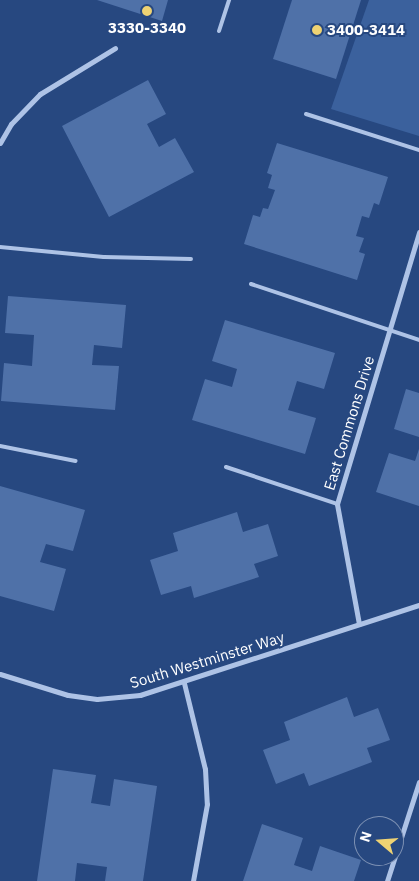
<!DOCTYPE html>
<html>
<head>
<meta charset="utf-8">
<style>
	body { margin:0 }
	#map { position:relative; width:419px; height:881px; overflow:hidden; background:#274880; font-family:"IBM Plex Sans",sans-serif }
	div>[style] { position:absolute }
	.green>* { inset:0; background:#3b619d }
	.building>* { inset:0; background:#4f71a8 }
	.lane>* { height:4px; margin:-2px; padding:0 2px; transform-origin:2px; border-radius:2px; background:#aec3e6 }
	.street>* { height:5px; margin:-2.5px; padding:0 2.5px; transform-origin:2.5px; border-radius:2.5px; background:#aec3e6 }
	.dots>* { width:14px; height:14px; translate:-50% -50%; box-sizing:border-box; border:2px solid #274880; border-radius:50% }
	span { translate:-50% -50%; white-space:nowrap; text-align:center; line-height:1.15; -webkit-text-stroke:4px #274880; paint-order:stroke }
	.poi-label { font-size:15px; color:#fff; font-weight:700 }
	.left { translate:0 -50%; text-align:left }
	.street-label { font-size:15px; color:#fff }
	.north { position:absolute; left:354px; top:816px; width:50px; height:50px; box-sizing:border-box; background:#274880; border:1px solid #7d91b3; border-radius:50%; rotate:288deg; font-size:14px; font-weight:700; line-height:20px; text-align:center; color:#fff }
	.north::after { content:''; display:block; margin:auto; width:18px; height:22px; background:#eed273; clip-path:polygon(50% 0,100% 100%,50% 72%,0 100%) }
</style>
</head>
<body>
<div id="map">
	<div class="green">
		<i style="clip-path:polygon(369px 0,419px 0,419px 136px,331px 109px)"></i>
	</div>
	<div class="building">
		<i style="clip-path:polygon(97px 0,168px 0,162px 21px)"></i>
		<i style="clip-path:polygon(292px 0,361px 0,336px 79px,273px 59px)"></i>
		<i style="clip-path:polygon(148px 80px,166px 114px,147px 124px,159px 147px,175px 138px,194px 172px,109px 217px,62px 126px)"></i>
		<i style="clip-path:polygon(277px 143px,388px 177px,379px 205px,374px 203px,369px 218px,362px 216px,356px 236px,364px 238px,359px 252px,365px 254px,357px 280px,244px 244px,253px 215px,260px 217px,263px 208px,268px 209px,275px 190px,268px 188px,272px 175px,267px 173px)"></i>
		<i style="clip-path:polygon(8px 296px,126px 305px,122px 348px,94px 345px,92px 365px,119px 366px,115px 410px,1px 401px,4px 363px,32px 366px,34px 335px,5px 333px)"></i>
		<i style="clip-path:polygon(225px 320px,335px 353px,324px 389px,297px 381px,288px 410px,316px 418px,305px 454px,192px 420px,205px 379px,232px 387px,237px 369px,212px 361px)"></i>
		<i style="clip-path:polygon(406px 389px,419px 393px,419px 437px,394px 429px)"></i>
		<i style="clip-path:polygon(419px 449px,419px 506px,376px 492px,389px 453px,415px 461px)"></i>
		<i style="clip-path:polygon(0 486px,85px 510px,73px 551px,46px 544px,40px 562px,66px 569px,54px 611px,0 596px)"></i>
		<i style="clip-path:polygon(237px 512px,243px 532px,268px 524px,278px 556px,254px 564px,259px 577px,194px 598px,191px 586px,161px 595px,150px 560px,178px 551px,173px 533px)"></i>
		<i style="clip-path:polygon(347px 697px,354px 717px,378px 708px,390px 740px,367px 748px,372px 762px,309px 786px,304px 773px,276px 784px,263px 750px,290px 740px,284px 722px)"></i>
		<i style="clip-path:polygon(53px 769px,96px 775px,91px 803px,110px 806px,114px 779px,157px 786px,143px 881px,105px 881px,107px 867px,77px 863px,75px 881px,37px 881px)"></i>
		<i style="clip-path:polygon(262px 824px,303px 838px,294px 865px,312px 871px,320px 846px,361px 860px,354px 881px,243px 881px)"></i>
	</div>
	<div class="lane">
		<i style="left:219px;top:31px;width:33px;rotate:-72deg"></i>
		<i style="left:306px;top:114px;width:119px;rotate:17.7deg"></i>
		<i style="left:0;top:247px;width:104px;rotate:5.5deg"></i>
		<i style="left:104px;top:257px;width:87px;rotate:1.3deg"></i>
		<i style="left:251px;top:284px;width:177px;rotate:18.4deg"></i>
		<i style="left:0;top:446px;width:77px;rotate:11.2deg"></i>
		<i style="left:226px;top:467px;width:117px;rotate:18.4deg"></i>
	</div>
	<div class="street">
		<i style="left:0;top:143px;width:22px;rotate:-60deg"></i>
		<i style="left:11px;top:124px;width:42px;rotate:-46deg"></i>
		<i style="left:40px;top:94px;width:88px;rotate:-31.5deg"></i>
		<i style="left:359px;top:624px;width:122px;rotate:-100.4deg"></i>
		<i style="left:337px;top:504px;width:284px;rotate:-73.2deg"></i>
		<i style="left:0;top:674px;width:71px;rotate:17.2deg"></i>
		<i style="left:68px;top:695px;width:29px;rotate:8deg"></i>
		<i style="left:97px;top:699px;width:43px;rotate:-5.3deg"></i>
		<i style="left:140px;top:695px;width:293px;rotate:-17.9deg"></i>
		<i style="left:184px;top:683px;width:89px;rotate:76.3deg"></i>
		<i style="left:205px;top:769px;width:35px;rotate:87deg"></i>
		<i style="left:207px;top:804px;width:78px;rotate:100.3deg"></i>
		<i style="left:387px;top:881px;width:104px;rotate:-72.1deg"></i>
	</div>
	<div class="dots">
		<i style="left:147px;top:11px;background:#eed273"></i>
		<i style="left:317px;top:30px;background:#eed273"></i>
	</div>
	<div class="poi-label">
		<span style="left:147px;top:28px">3330-3340</span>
		<span class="left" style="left:327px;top:30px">3400-3414</span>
	</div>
	<div class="street-label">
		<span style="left:349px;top:423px;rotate:-73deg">East Commons Drive</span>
		<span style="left:207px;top:660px;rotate:-17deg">South Westminster Way</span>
	</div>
	<div class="north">N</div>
</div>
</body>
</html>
